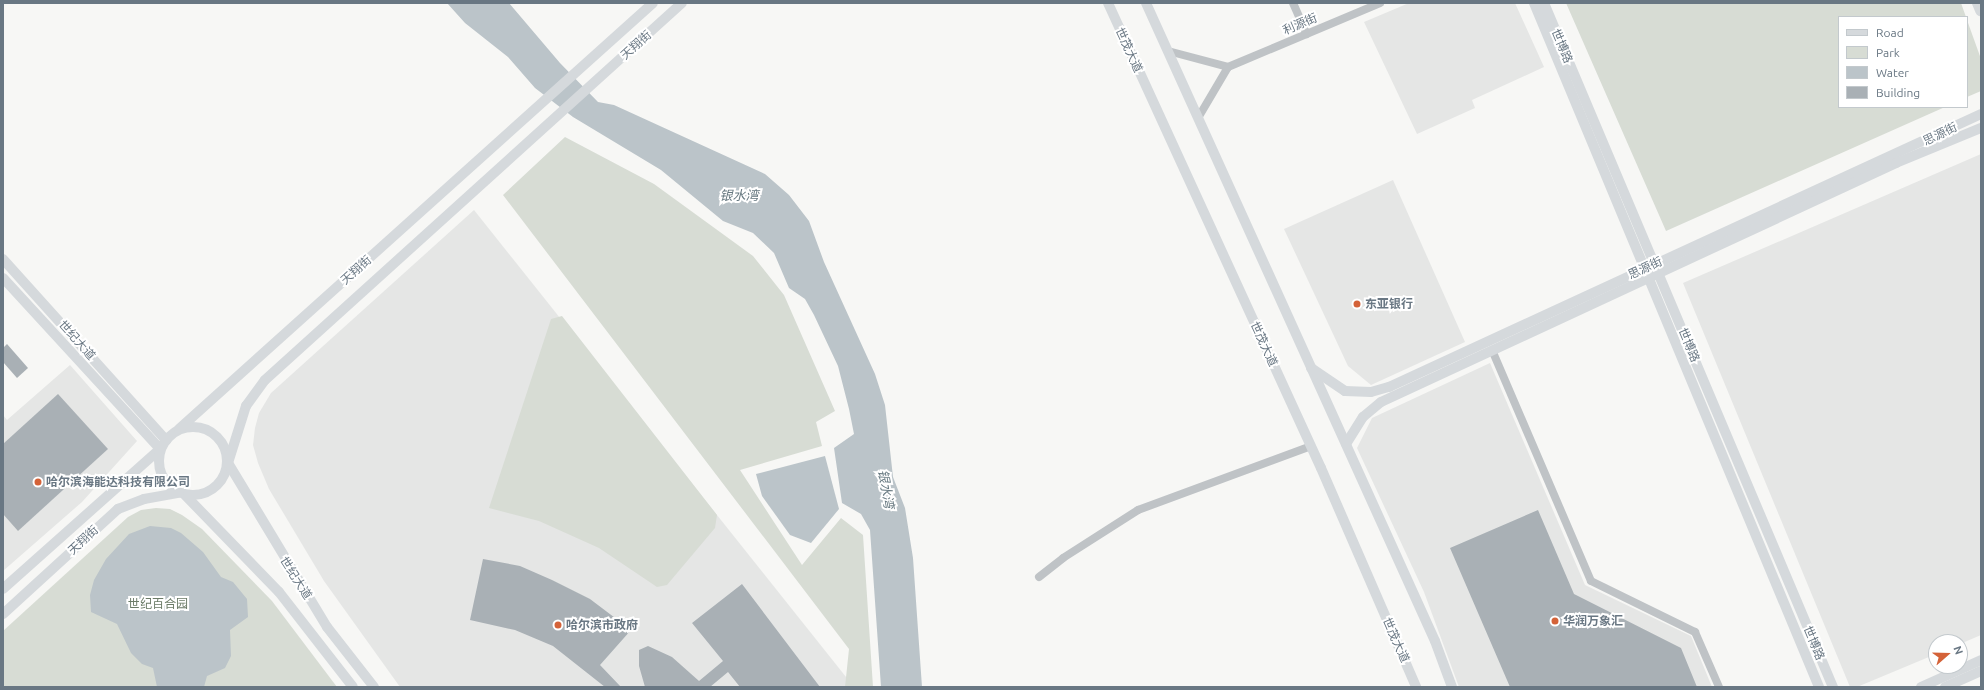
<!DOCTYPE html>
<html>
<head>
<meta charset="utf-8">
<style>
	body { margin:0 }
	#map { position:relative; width:1984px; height:690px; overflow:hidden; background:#f7f7f5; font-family:Ubuntu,"Noto Sans SC",sans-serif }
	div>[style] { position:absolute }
	.built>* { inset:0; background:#e5e6e5 }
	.green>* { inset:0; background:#d7dcd4 }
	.water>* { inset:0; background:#bbc4c9 }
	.building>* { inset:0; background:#a9b0b5 }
	.minor>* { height:8px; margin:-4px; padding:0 4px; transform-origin:4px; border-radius:4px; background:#bfc3c6 }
	.major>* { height:10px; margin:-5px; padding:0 5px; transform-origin:5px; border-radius:5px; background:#d5d9dc }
	.major>.ring { margin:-5px; padding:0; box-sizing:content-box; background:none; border:10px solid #d5d9dc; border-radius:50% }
	.highway>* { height:12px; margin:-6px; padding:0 6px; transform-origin:6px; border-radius:6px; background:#d5d9dc }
	.dots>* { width:11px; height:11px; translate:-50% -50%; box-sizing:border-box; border:2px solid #fff; border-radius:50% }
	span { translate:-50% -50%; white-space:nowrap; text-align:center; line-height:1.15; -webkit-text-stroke:4px #fff; paint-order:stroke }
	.street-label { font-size:12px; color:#697783 }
	.poi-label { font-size:12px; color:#697783; font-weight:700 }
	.left { translate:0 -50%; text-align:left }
	.park-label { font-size:12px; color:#6b7b67 }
	.water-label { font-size:13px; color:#65777f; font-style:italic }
	.frame { position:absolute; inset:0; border:4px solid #697783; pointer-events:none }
	.legend { position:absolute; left:1838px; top:16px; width:130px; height:92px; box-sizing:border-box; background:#fff; border:1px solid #c3c9cd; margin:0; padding:5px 7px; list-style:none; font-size:12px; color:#697783 }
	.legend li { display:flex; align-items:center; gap:8px; height:20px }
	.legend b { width:20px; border:1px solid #c3c9cd }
	.north { position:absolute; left:1928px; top:634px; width:40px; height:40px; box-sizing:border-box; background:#fff; border:1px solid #c3c9cd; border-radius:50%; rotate:70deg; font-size:11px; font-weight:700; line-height:16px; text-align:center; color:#697783 }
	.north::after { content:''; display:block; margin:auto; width:14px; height:18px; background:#d46238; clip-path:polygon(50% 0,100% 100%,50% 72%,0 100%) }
</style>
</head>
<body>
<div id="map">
	<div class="built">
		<i style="clip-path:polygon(1409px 3px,1515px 3px,1544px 67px,1472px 100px,1475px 108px,1417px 134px,1364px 22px)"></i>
		<i style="clip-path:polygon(1981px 154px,1981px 635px,1960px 644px,1936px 642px,1936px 654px,1857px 687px,1850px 687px,1683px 283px)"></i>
		<i style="clip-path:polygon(1393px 180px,1465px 342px,1371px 385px,1348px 366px,1284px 229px)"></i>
		<i style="clip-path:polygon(474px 210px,854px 687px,400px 687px,324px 581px,269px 489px,258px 463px,253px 445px,255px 428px,259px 413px,271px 393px)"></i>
		<i style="clip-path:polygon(1490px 363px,1585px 585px,1691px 636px,1712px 687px,1459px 687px,1424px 592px,1357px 448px,1372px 418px)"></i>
		<i style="clip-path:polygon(70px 365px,137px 441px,82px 502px,3px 571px,3px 415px,7px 420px)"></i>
	</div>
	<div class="green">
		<i style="clip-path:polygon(1566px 3px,1961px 3px,1966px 17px,1839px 17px,1839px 107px,1945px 107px,1666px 231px)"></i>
		<i style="clip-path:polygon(1967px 20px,1981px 59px,1981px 91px,1967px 97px)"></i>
		<i style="clip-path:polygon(565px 137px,654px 184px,753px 256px,784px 295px,835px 411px,816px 422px,822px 446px,740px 470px,802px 565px,841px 518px,863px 535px,873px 687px,845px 687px,849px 649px,503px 195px)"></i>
		<i style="clip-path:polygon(562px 316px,717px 515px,715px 528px,667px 585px,657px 587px,599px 548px,539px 521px,489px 508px,551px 319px)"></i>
		<i style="clip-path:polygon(156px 508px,170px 509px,182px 515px,202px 529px,272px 601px,337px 687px,3px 687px,3px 631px,128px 517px,141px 510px)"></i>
	</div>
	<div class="water">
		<i style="clip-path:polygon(447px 3px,509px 3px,560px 63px,598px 102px,614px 105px,765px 174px,789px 195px,809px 221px,824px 262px,875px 374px,885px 405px,893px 477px,905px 508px,913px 558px,922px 687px,881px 687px,870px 530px,861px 514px,842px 503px,834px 448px,854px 434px,849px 409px,838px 366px,814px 315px,805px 299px,789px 288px,774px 253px,753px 233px,723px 221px,661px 170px,573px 117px,535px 88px,508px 57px,465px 23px)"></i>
		<i style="clip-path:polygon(825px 456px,839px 509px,811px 543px,790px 535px,762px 496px,756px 474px)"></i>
		<i style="clip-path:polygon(150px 526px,171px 528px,181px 533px,203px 552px,221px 577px,233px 582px,247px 599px,248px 617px,230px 630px,231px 656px,225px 668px,207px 676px,204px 687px,157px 687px,153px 668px,142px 664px,131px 653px,117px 624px,91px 612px,90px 595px,94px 580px,106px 559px,129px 534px)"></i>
	</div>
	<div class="building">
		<i style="clip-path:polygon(7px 344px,28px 368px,17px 378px,3px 362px,3px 348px)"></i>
		<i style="clip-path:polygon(58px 394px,108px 449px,18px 531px,3px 514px,3px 444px)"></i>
		<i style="clip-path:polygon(1538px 510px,1574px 594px,1681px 648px,1697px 687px,1510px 687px,1450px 548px)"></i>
		<i style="clip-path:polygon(483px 559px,520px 566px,552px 580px,590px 599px,631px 630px,600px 665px,621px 687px,605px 687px,553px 646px,515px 630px,470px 620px)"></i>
		<i style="clip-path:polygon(742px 584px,820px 687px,740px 687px,728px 672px,710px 687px,645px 687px,639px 666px,639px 650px,648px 646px,672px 657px,699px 681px,723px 661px,692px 623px)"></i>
	</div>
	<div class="minor">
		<i style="left:1293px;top:3px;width:34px;rotate:66deg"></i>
		<i style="left:1168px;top:51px;width:62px;rotate:14.9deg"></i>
		<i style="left:1228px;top:67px;width:165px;rotate:-22.8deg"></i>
		<i style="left:1198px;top:118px;width:59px;rotate:-59.5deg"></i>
		<i style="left:1492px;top:350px;width:251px;rotate:66.8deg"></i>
		<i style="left:1591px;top:581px;width:116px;rotate:26.1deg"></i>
		<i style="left:1695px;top:632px;width:60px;rotate:66.4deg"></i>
		<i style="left:1039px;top:577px;width:31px;rotate:-38deg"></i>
		<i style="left:1063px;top:558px;width:89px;rotate:-32.6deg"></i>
		<i style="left:1138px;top:510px;width:184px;rotate:-20.3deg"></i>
	</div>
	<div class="major">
		<i style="left:1108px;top:3px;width:511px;rotate:65.39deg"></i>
		<i style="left:1321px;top:468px;width:239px;rotate:66.5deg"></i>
		<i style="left:1146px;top:3px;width:700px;rotate:65.63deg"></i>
		<i style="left:1435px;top:641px;width:49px;rotate:69.7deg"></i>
		<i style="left:1534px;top:3px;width:741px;rotate:67.38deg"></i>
		<i style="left:1544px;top:3px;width:743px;rotate:67.1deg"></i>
		<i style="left:3px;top:259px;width:244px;rotate:48deg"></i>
		<i style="left:3px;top:278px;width:232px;rotate:47.4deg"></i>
		<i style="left:160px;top:449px;width:210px;rotate:138.3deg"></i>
		<i style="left:1311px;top:368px;width:41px;rotate:34.1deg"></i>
		<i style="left:1345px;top:391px;width:26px;rotate:2deg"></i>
		<i style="left:1371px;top:392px;width:19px;rotate:-16deg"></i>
		<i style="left:1389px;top:387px;width:652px;rotate:-24.76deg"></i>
		<i class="ring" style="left:159px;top:427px;width:58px;height:58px"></i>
		<i style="left:179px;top:429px;width:637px;rotate:-41.95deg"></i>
		<i style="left:1346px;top:444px;width:32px;rotate:-58deg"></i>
		<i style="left:1363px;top:417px;width:23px;rotate:-40deg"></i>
		<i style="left:1381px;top:402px;width:568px;rotate:-24.89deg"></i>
		<i style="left:1896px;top:163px;width:92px;rotate:-22.4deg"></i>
		<i style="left:185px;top:495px;width:135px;rotate:45.9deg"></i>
		<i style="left:279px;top:592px;width:120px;rotate:52.1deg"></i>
		<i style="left:3px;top:614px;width:156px;rotate:-42.4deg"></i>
		<i style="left:118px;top:509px;width:28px;rotate:-21deg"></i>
		<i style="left:144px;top:499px;width:35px;rotate:-10deg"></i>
		<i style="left:374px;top:687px;width:76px;rotate:-128.1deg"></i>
		<i style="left:327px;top:627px;width:192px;rotate:-121.1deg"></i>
		<i style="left:228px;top:463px;width:60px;rotate:-72.5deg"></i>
		<i style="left:246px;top:406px;width:32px;rotate:-54deg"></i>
		<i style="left:265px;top:380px;width:562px;rotate:-42.12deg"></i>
		<i style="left:1921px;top:687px;width:66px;rotate:-24.2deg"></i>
		<i style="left:1945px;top:687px;width:39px;rotate:-24deg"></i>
	</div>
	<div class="highway">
		<i style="left:1978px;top:3px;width:8px;rotate:67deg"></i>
	</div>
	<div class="dots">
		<i style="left:1357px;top:304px;background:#d46238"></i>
		<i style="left:38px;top:482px;background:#d46238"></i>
		<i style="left:1555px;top:621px;background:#d46238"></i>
		<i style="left:558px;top:625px;background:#d46238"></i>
	</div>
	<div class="street-label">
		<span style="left:1300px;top:24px;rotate:-23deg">利源街</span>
		<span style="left:636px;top:45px;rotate:-42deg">天翔街</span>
		<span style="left:1562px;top:46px;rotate:67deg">世博路</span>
		<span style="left:1129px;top:50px;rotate:65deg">世茂大道</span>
		<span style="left:1940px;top:134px;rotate:-26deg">思源街</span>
		<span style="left:1645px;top:268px;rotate:-25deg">思源街</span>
		<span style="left:356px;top:270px;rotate:-42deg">天翔街</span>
		<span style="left:77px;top:340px;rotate:48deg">世纪大道</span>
		<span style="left:1264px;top:344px;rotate:65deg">世茂大道</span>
		<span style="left:1689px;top:345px;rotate:67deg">世博路</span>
		<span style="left:83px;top:540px;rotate:-43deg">天翔街</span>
		<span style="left:296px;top:578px;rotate:57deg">世纪大道</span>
		<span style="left:1396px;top:640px;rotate:66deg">世茂大道</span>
		<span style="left:1814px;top:643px;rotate:67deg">世博路</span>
	</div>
	<div class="poi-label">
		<span class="left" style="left:1365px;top:304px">东亚银行</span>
		<span class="left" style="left:46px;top:482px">哈尔滨海能达科技有限公司</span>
		<span class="left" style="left:1563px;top:621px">华润万象汇</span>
		<span class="left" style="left:566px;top:625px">哈尔滨市政府</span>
	</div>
	<div class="park-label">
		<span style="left:158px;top:604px">世纪百合园</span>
	</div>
	<div class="water-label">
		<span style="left:739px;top:195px">银水湾</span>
		<span style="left:886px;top:489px;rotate:80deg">银水湾</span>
	</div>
	<div class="frame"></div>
	<ul class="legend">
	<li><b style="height:5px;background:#d5d9dc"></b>Road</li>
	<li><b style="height:11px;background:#d7dcd4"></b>Park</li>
	<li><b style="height:11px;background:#bbc4c9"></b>Water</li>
	<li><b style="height:11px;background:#a9b0b5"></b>Building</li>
	</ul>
	<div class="north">N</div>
</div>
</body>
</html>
